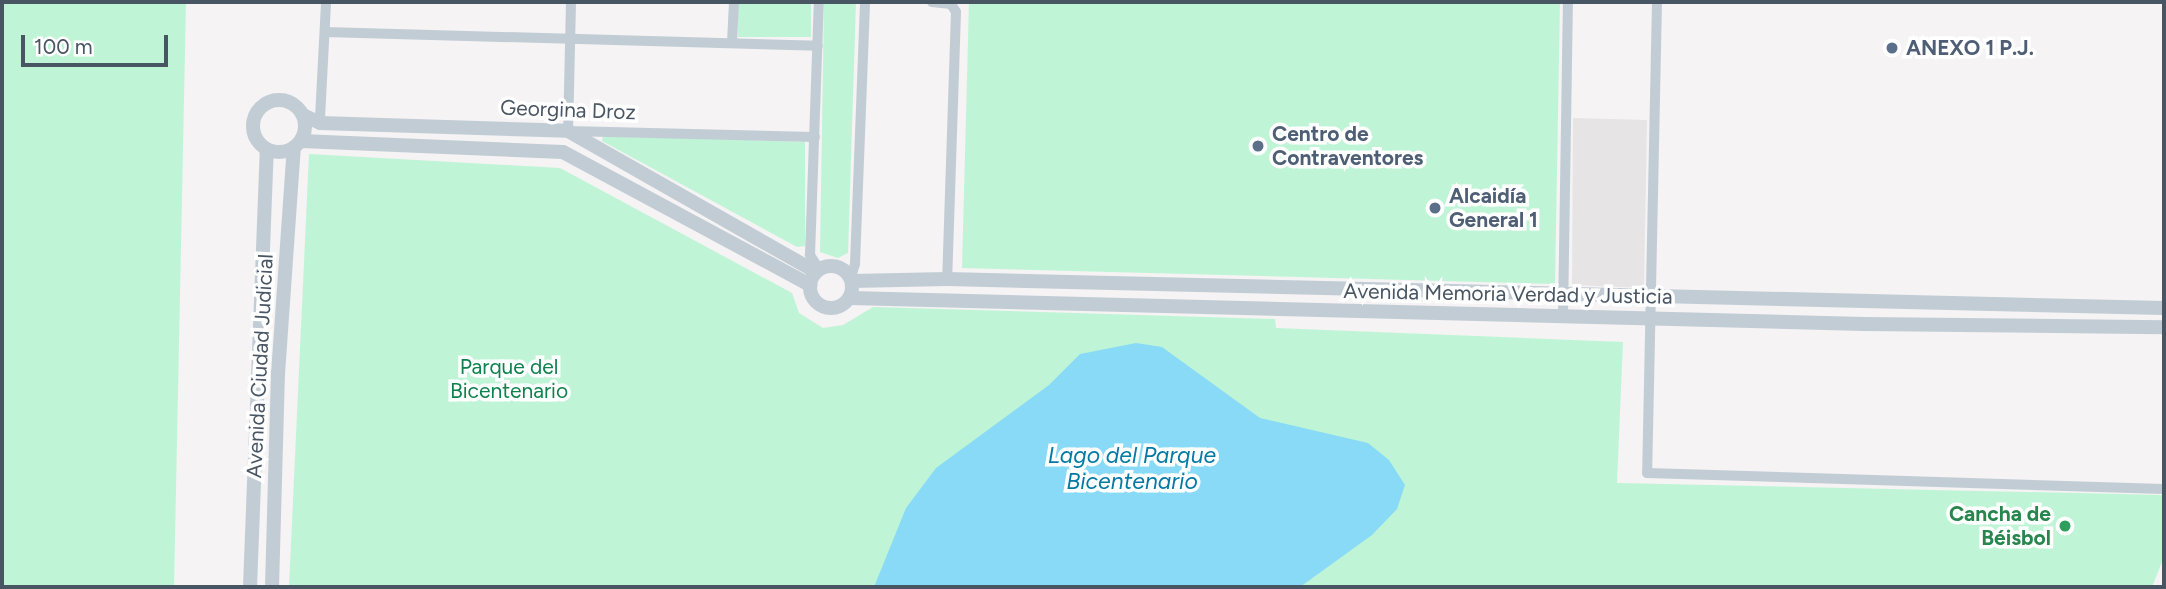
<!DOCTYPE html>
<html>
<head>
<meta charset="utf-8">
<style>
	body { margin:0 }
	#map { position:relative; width:2166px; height:589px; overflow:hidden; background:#f5f3f3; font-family:Figtree,sans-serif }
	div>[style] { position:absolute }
	.education>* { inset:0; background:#e6e4e5 }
	.green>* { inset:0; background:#bff5d6 }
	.water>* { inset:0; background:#88daf6 }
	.minor>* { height:10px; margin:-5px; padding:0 5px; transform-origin:5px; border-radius:5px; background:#c2ccd5 }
	.tertiary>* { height:14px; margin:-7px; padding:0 7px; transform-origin:7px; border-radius:7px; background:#c2ccd5 }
	.tertiary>.ring { margin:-7px; padding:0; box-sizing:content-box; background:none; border:14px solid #c2ccd5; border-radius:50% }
	.dots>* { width:19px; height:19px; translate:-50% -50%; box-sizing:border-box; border:4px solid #fff; border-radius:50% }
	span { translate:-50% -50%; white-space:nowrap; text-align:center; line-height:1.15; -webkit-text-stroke:7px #fff; paint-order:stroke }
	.service-label { font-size:21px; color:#4e5e75; font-weight:700 }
	.left { translate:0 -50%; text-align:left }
	.street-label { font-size:21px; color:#485563 }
	.park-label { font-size:21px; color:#0e824d }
	.leisure-label { font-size:21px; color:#27864d; font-weight:700 }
	.right { translate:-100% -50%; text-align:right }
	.water-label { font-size:23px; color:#037aa4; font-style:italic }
	.frame { position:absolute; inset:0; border:4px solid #485563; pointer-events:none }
	.scale { position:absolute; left:21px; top:35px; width:147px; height:32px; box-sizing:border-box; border:4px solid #485563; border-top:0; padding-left:9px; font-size:21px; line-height:24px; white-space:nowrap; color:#485563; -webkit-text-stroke:5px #fff; paint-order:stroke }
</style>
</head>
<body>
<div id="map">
	<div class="education">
		<i style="clip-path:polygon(1573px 118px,1647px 120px,1644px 288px,1572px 285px)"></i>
	</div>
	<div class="green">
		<i style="clip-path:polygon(2px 2px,186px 2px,174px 587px,2px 587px)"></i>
		<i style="clip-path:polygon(738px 2px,811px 2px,811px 37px,738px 37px)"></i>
		<i style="clip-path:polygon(824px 2px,856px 2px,848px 253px,838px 258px,820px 252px)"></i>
		<i style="clip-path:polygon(969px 2px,1560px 2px,1555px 284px,962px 268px)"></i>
		<i style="clip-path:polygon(603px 135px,805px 142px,805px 246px,797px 247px,602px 141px)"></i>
		<i style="clip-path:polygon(309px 154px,560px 168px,792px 293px,799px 313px,823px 328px,843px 325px,873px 307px,1275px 319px,1276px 328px,1623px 342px,1617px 483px,2164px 495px,2164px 557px,2152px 587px,289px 587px)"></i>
	</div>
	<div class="water">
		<i style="clip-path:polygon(1136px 343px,1162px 347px,1260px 418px,1368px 443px,1389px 460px,1405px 485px,1397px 509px,1372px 535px,1300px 587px,874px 587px,906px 508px,936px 468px,1049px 385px,1080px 354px)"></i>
	</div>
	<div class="minor">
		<i style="left:571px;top:2px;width:129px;rotate:91.3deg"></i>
		<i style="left:568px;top:131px;width:247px;rotate:1.4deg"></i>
		<i style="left:932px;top:2px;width:19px;rotate:6deg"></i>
		<i style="left:951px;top:4px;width:9px;rotate:58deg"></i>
		<i style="left:956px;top:12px;width:267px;rotate:91.9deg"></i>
		<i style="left:1657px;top:2px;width:471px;rotate:91.2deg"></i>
		<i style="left:1647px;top:473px;width:517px;rotate:1.77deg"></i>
		<i style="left:325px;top:32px;width:493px;rotate:1.6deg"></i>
		<i style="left:732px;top:43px;width:41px;rotate:-87.2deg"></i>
		<i style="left:320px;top:118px;width:116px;rotate:-87deg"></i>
		<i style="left:819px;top:269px;width:17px;rotate:-123deg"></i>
		<i style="left:810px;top:255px;width:253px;rotate:-88deg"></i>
		<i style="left:851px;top:277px;width:14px;rotate:-73deg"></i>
		<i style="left:855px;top:264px;width:262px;rotate:-87.8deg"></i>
		<i style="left:1563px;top:316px;width:314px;rotate:-89.1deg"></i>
	</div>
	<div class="tertiary">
		<i class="ring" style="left:253px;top:100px;width:38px;height:38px"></i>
		<i style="left:303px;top:115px;width:19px;rotate:25deg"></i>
		<i style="left:320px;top:123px;width:248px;rotate:1.8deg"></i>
		<i style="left:568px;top:131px;width:285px;rotate:29.6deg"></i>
		<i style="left:301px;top:141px;width:262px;rotate:2.4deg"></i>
		<i style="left:563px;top:152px;width:281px;rotate:28.3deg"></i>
		<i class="ring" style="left:810px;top:266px;width:28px;height:28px"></i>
		<i style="left:852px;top:281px;width:95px;rotate:-1.2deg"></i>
		<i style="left:947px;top:279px;width:1217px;rotate:1.37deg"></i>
		<i style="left:850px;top:298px;width:1014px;rotate:1.47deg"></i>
		<i style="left:1864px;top:324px;width:300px;rotate:0.6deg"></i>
		<i style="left:250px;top:587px;width:437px;rotate:-87.8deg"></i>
		<i style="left:272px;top:587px;width:213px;rotate:-88.4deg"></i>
		<i style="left:278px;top:374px;width:227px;rotate:-86deg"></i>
	</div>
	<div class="dots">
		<i style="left:1892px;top:48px;background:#5c6f8a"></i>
		<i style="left:1258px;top:146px;background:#5c6f8a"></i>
		<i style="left:1435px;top:208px;background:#5c6f8a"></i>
		<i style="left:2065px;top:526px;background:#2e9e5b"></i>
	</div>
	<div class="service-label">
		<span class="left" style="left:1906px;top:48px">ANEXO 1 P.J.</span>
		<span class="left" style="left:1272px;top:146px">Centro de<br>Contraventores</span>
		<span class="left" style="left:1449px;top:208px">Alcaidía<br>General 1</span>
	</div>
	<div class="street-label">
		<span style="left:568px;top:110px;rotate:2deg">Georgina Droz</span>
		<span style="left:1508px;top:294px;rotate:1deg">Avenida Memoria Verdad y Justicia</span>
		<span style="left:260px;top:366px;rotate:-87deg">Avenida Ciudad Judicial</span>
	</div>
	<div class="park-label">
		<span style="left:509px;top:379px">Parque del<br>Bicentenario</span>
	</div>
	<div class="leisure-label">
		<span class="right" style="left:2051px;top:526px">Cancha de<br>Béisbol</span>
	</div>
	<div class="water-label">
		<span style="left:1132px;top:468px">Lago del Parque<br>Bicentenario</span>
	</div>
	<div class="frame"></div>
	<div class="scale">100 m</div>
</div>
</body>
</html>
